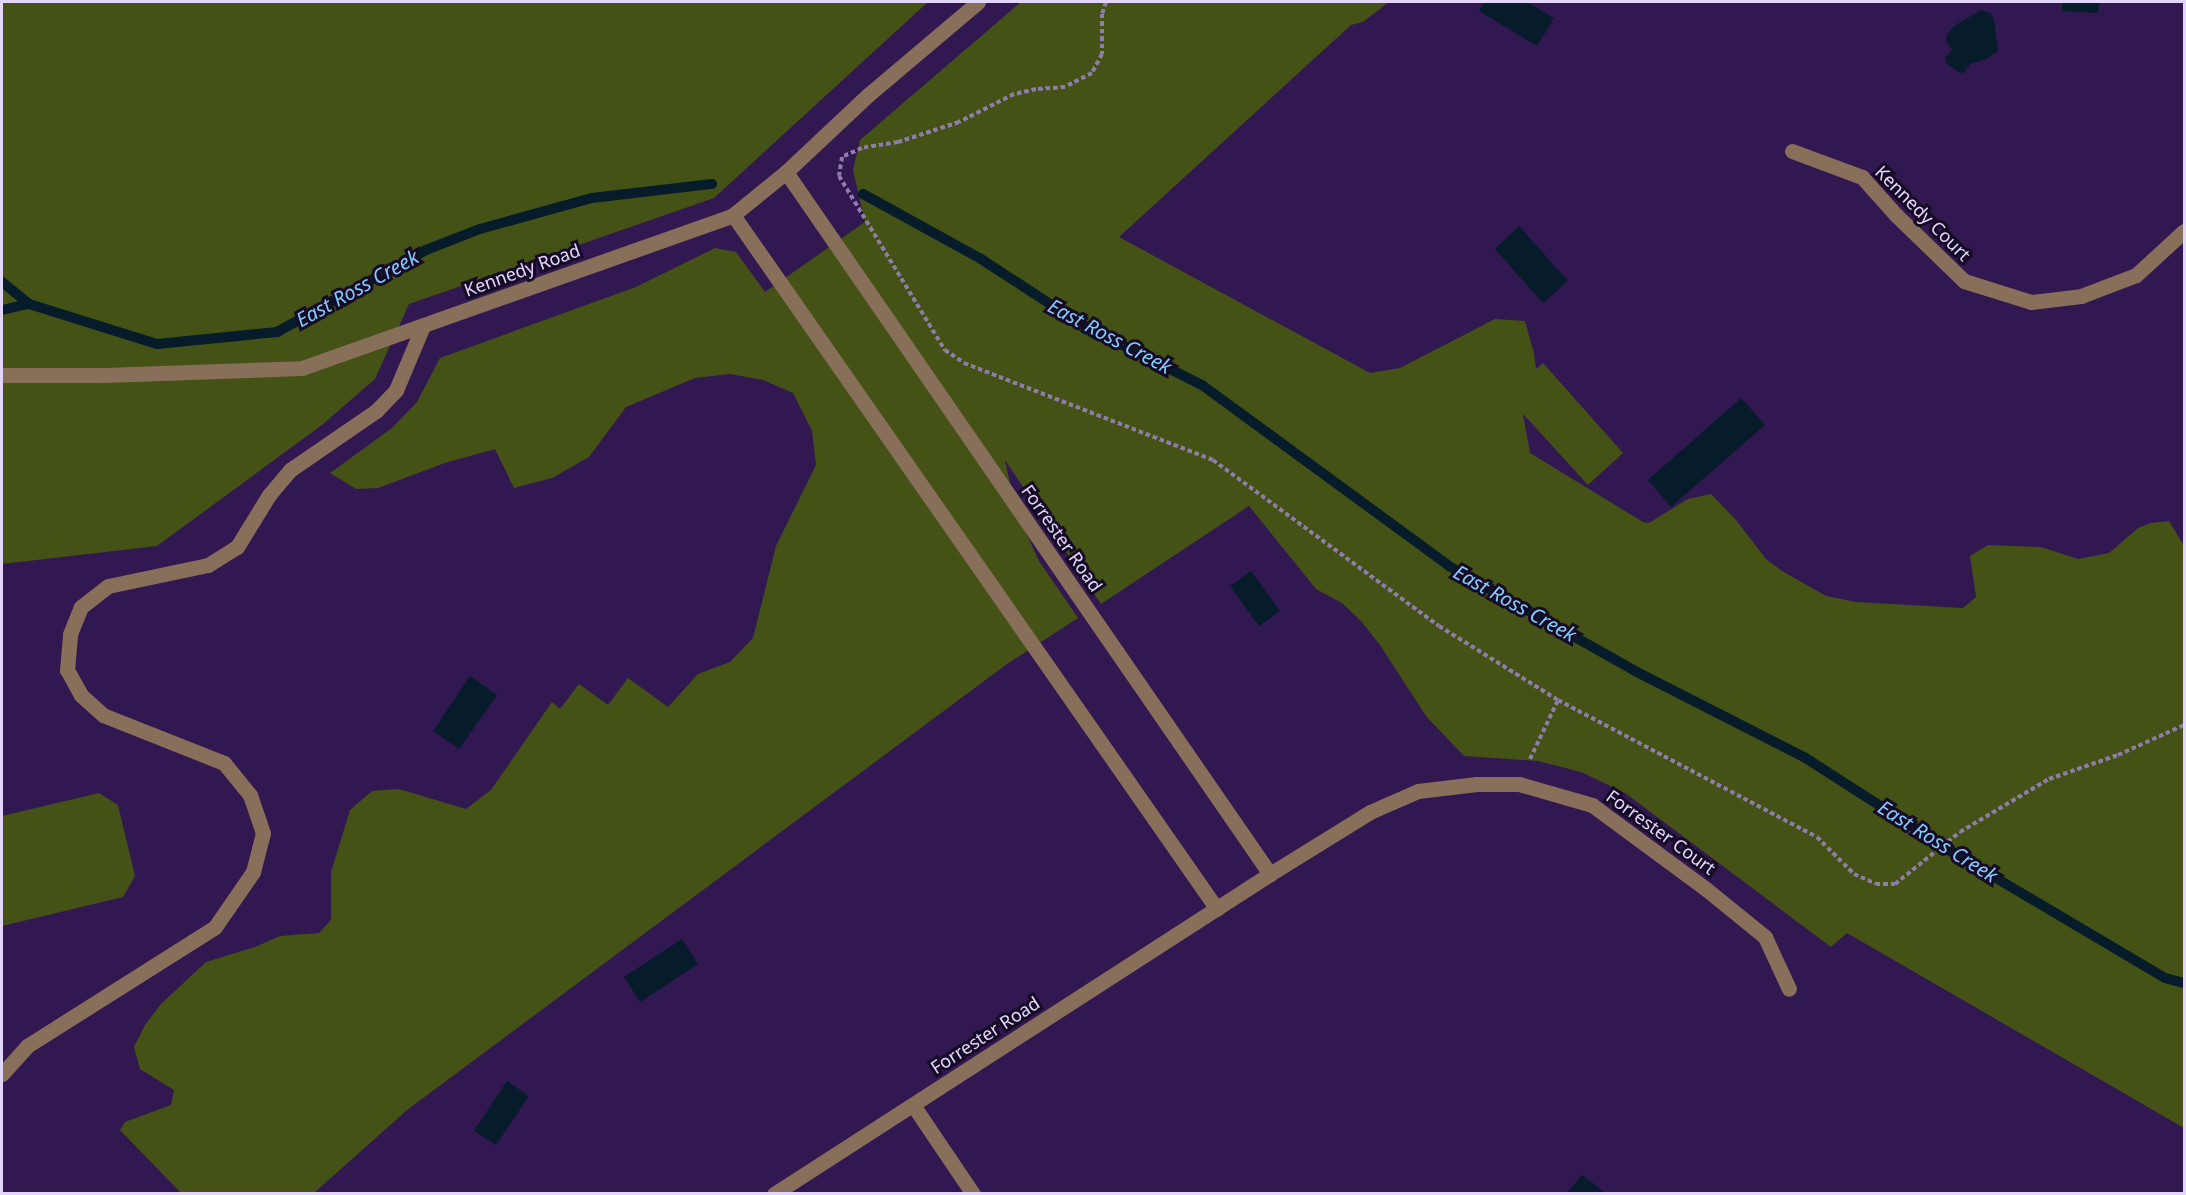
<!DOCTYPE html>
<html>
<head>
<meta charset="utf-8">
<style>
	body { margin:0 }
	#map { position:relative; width:2186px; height:1195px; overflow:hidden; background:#321851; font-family:"Noto Sans",sans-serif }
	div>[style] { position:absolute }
	.green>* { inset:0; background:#445216 }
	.water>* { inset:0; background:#061c2a }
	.stream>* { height:10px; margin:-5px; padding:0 5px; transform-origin:5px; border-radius:5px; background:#061c2a }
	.path>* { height:4px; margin-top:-2px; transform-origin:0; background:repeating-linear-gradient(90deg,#8f7caa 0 4.5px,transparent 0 7.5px) }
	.minor>* { height:15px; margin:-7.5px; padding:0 7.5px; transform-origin:7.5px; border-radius:7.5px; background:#886f5a }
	span { translate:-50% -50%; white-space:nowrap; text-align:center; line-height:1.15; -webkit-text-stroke:6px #160b24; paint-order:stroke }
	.street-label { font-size:18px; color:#e3d6fa }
	.water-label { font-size:20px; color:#83cbff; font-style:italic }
	.frame { position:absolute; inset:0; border:3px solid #e3d6fa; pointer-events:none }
</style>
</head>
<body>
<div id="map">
	<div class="green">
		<i style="clip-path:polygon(2px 2px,928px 2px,714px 198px,409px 304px,375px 379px,322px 425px,157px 546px,2px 564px)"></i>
		<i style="clip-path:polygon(1021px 2px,1389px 2px,1363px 22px,1351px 25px,1119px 237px,1370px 373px,1400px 368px,1495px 319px,1525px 321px,1534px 353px,1536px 369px,1543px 363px,1623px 453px,1588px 485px,1523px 414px,1530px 453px,1643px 522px,1649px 523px,1688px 499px,1711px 494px,1736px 520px,1766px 559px,1782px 571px,1826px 596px,1856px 602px,1963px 608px,1976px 597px,1970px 556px,1988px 545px,2041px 547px,2078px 559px,2109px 553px,2138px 528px,2151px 523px,2169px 521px,2184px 546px,2184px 1128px,1847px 933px,1831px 947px,1625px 793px,1581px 772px,1538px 761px,1464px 756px,1426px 716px,1380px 645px,1361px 621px,1342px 603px,1316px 589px,1249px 506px,1101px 604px,1005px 460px,1016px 511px,1039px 561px,1078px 618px,1007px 664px,407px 1110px,314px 1193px,181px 1193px,120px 1130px,125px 1122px,171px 1105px,174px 1090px,140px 1069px,134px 1047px,145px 1025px,161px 1004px,206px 962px,255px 947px,280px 936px,319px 933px,331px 920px,331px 872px,350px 810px,372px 791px,399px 789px,466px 809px,491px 790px,552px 702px,560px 709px,579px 684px,608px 705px,628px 678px,668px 707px,698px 674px,730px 662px,753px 638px,776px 546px,816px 465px,812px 431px,793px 393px,763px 380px,730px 374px,695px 378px,626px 407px,589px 457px,552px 478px,514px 488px,495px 449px,445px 463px,378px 488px,356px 489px,330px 473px,392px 428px,417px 402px,440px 358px,636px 287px,715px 248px,736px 252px,765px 292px,865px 222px,853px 170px,860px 140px)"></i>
		<i style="clip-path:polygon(99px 793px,118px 805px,135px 876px,123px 897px,2px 926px,2px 816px)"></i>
	</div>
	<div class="water">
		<i style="clip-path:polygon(1484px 2px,1527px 2px,1554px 18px,1537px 46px,1479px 11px)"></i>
		<i style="clip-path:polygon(2062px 2px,2099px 2px,2098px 13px,2062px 11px)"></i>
		<i style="clip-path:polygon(1981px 10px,1990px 13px,1994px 19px,1998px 51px,1987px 59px,1970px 64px,1964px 73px,1958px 72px,1947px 64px,1945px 58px,1952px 50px,1946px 40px,1947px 34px,1954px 26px)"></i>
		<i style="clip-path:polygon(1519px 226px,1568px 281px,1543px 303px,1495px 249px)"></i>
		<i style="clip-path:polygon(1741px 398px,1765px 425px,1671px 507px,1648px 480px)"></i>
		<i style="clip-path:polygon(1251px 571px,1280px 611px,1259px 626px,1230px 586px)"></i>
		<i style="clip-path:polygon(470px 676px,497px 695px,459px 749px,433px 731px)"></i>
		<i style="clip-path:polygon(682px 939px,698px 964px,640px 1002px,624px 977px)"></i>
		<i style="clip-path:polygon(507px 1081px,529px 1096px,496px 1145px,474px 1131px)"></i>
		<i style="clip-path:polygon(1582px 1175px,1606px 1193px,1567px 1193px)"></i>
	</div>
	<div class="stream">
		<i style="left:863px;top:194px;width:135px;rotate:28.8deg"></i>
		<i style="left:981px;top:259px;width:117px;rotate:33.1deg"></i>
		<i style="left:1079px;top:323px;width:138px;rotate:26.8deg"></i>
		<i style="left:1202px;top:385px;width:306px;rotate:36.2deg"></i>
		<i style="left:1449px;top:566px;width:214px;rotate:29.4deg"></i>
		<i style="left:1635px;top:671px;width:190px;rotate:27deg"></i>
		<i style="left:1804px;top:757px;width:176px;rotate:32.7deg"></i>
		<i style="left:1952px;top:852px;width:247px;rotate:30.6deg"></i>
		<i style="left:2165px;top:978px;width:20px;rotate:15deg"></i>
		<i style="left:2px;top:282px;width:35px;rotate:39deg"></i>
		<i style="left:2px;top:310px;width:28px;rotate:-13deg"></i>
		<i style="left:29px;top:304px;width:134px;rotate:17.4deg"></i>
		<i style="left:157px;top:344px;width:121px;rotate:-5.7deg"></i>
		<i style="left:277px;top:332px;width:170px;rotate:-28.8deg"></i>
		<i style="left:426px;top:250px;width:58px;rotate:-21.3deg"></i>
		<i style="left:480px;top:229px;width:116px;rotate:-15.5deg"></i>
		<i style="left:592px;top:198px;width:121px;rotate:-6.7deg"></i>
	</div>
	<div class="path">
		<i style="left:1106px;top:2px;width:13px;rotate:108deg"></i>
		<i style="left:1102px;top:14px;width:40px;rotate:90deg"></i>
		<i style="left:1102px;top:54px;width:21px;rotate:118deg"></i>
		<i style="left:1092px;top:73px;width:30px;rotate:153deg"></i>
		<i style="left:1065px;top:87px;width:29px;rotate:176deg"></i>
		<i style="left:1036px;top:89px;width:23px;rotate:167deg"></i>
		<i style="left:1014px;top:94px;width:62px;rotate:153deg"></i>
		<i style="left:959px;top:122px;width:64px;rotate:161.8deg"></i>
		<i style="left:898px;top:142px;width:36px;rotate:171deg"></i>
		<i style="left:862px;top:148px;width:22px;rotate:156deg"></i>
		<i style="left:842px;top:157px;width:19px;rotate:99deg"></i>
		<i style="left:839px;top:176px;width:204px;rotate:58.7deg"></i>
		<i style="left:945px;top:350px;width:23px;rotate:34deg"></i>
		<i style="left:964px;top:363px;width:267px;rotate:21.3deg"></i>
		<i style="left:1213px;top:460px;width:280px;rotate:36.3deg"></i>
		<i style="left:1439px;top:626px;width:140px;rotate:31.9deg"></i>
		<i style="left:1558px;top:700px;width:293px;rotate:27.9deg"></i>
		<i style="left:1817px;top:837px;width:52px;rotate:45deg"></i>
		<i style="left:1854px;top:874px;width:24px;rotate:24deg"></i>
		<i style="left:1876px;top:884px;width:19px"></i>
		<i style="left:1895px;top:884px;width:83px;rotate:-38.7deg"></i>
		<i style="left:1960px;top:832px;width:104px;rotate:-30.8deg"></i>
		<i style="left:2049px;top:779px;width:73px;rotate:-19.2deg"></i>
		<i style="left:2118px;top:755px;width:72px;rotate:-24.4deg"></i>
		<i style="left:1530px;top:759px;width:65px;rotate:-64.6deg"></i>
	</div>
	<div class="minor">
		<i style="left:1792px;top:151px;width:75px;rotate:20.4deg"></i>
		<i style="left:1862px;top:177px;width:51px;rotate:48.2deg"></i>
		<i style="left:1896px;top:215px;width:95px;rotate:44.1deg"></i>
		<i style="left:1964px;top:281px;width:70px;rotate:17.4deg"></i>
		<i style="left:2031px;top:302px;width:50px;rotate:-6.8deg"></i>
		<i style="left:2081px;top:296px;width:59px;rotate:-20.9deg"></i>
		<i style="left:2136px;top:275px;width:65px;rotate:-42.5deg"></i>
		<i style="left:786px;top:172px;width:853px;rotate:55.42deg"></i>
		<i style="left:733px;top:215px;width:846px;rotate:55.11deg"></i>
		<i style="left:2px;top:375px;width:103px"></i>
		<i style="left:105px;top:375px;width:197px;rotate:-2deg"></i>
		<i style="left:302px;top:368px;width:457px;rotate:-19.5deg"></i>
		<i style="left:733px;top:215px;width:68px;rotate:-39.1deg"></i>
		<i style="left:786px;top:172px;width:112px;rotate:-43.2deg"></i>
		<i style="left:868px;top:95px;width:144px;rotate:-40.2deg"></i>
		<i style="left:2px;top:1074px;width:38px;rotate:-48deg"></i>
		<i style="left:27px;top:1046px;width:222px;rotate:-32.3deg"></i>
		<i style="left:215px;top:927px;width:67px;rotate:-55.4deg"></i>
		<i style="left:253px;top:872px;width:40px;rotate:-75.6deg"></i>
		<i style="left:263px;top:833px;width:40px;rotate:-108.9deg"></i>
		<i style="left:250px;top:795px;width:41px;rotate:-129.1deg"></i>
		<i style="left:224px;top:763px;width:130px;rotate:-158.4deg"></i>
		<i style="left:103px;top:715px;width:30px;rotate:-138deg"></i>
		<i style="left:81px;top:695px;width:29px;rotate:-119deg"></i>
		<i style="left:67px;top:670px;width:36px;rotate:-85deg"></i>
		<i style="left:70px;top:634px;width:29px;rotate:-68deg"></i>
		<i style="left:81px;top:607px;width:34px;rotate:-38deg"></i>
		<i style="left:108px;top:586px;width:102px;rotate:-11.9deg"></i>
		<i style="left:208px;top:565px;width:34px;rotate:-32deg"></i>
		<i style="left:237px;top:547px;width:61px;rotate:-58.4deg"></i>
		<i style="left:269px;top:495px;width:33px;rotate:-50deg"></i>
		<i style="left:290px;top:470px;width:104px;rotate:-34.5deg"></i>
		<i style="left:376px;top:411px;width:29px;rotate:-46deg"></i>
		<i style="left:396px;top:390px;width:69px;rotate:-67.1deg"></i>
		<i style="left:913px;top:1105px;width:107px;rotate:56deg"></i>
		<i style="left:774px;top:1194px;width:590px;rotate:-32.83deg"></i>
		<i style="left:1270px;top:874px;width:118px;rotate:-31.8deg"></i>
		<i style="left:1370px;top:812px;width:52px;rotate:-23.6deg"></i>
		<i style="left:1418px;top:791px;width:59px;rotate:-6.8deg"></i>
		<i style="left:1477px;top:784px;width:42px"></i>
		<i style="left:1519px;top:784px;width:76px;rotate:16deg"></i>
		<i style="left:1592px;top:805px;width:142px;rotate:36.4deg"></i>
		<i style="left:1706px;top:889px;width:76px;rotate:39.1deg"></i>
		<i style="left:1765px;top:937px;width:57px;rotate:65.2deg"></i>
	</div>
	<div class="street-label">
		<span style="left:1923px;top:213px;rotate:45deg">Kennedy Court</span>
		<span style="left:522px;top:270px;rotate:-20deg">Kennedy Road</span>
		<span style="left:1062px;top:538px;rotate:55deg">Forrester Road</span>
		<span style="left:1661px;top:832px;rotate:36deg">Forrester Court</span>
		<span style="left:985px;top:1035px;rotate:-33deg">Forrester Road</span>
	</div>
	<div class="water-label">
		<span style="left:357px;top:288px;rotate:-29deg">East Ross Creek</span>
		<span style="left:1110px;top:336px;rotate:28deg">East Ross Creek</span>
		<span style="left:1515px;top:603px;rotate:29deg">East Ross Creek</span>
		<span style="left:1938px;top:841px;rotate:32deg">East Ross Creek</span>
	</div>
	<div class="frame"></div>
</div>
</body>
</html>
